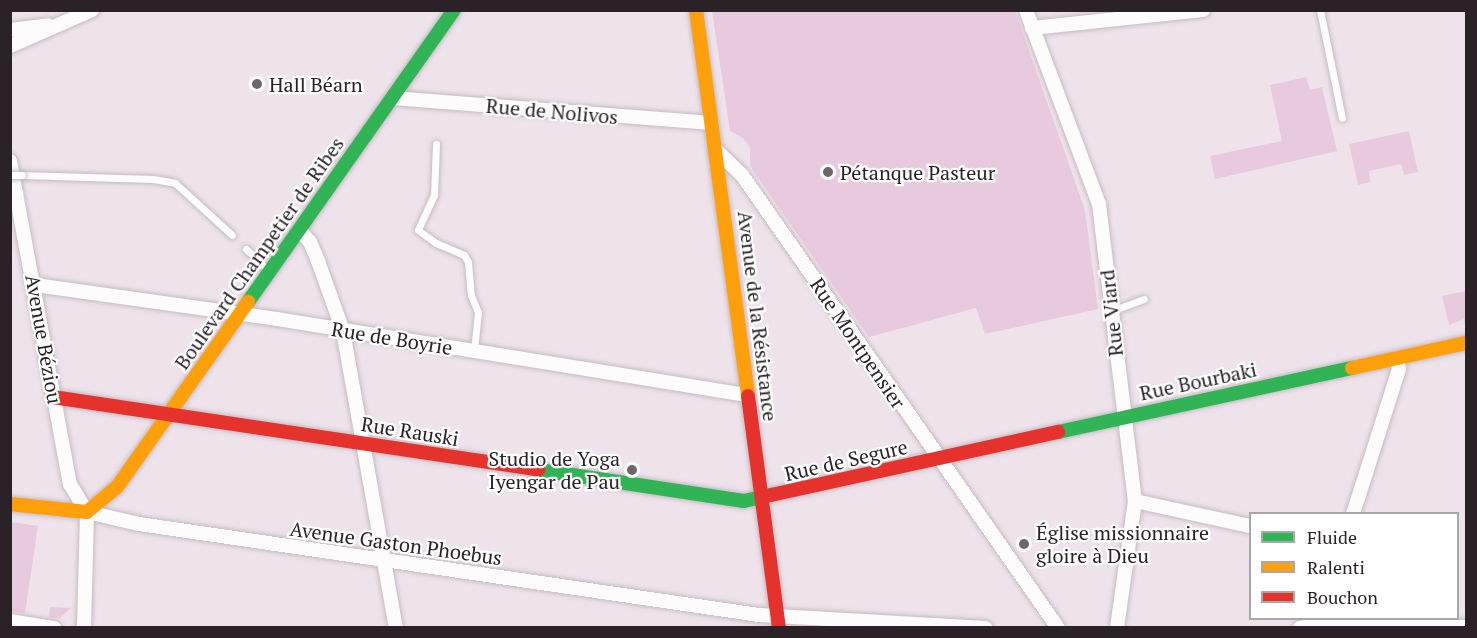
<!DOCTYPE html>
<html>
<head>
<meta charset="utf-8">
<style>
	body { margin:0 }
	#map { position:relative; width:1477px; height:638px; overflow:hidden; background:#efe3eb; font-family:"PT Serif",serif }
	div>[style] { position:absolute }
	.green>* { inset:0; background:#e8cade }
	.roads { filter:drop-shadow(0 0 2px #c5bbc1) drop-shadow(0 0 2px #c5bbc1) }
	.lane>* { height:7px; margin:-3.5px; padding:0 3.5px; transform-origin:3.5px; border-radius:3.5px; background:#fdfbfc }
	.street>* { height:14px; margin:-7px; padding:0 7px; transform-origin:7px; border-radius:7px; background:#fdfbfc }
	.fast>* { height:14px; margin:-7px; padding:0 7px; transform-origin:7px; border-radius:7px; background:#30b455 }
	.slow>* { height:14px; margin:-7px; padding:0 7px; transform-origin:7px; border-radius:7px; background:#ff9f0a }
	.jam>* { height:14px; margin:-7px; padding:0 7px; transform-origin:7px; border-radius:7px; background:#e5322d }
	.bridges { filter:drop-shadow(0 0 2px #c5bbc1) drop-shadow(0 0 2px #c5bbc1) }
	.lane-bridge>* { height:7px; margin:-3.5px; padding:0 3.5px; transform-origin:3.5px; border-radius:3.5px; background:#fdfbfc }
	.dots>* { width:16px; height:16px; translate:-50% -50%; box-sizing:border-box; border:3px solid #fff; border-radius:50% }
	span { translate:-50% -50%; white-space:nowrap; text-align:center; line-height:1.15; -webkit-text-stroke:4.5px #fff; paint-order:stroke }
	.poi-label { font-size:20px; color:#2a2227 }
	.left { translate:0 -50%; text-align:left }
	.right { translate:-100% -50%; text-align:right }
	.street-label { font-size:20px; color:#2a2227 }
	.frame { position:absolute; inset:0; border:12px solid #2a2227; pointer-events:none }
	.legend { position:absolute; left:1249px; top:512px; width:210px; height:108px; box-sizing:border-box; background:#fff; border:2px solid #aaa7a9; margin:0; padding:8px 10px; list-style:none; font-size:18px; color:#2a2227 }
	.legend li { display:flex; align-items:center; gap:12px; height:30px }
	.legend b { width:30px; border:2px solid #aaa7a9 }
</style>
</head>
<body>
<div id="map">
	<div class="green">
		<i style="clip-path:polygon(712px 11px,1015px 11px,1085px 210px,1098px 309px,985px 334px,976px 308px,869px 337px,754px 172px,750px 165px,750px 148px,743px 138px,730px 131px)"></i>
		<i style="clip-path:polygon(1306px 77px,1310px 90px,1322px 87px,1337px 151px,1215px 179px,1210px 156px,1282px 141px,1270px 85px)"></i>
		<i style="clip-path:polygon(1409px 131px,1418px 172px,1404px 175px,1401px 164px,1369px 171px,1370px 182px,1358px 185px,1349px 144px)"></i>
		<i style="clip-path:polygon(1466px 291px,1466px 331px,1464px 319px,1449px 325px,1442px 296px)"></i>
		<i style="clip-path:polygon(11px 522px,38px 526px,25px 613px,11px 611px)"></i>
		<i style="clip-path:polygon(50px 607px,71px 608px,60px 618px,49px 617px)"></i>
	</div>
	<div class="roads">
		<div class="lane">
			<i style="left:1320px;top:10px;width:110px;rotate:78.5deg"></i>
			<i style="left:436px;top:144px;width:51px;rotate:92.2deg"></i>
			<i style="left:434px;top:195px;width:38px;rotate:115deg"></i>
			<i style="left:418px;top:230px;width:22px;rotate:36deg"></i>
			<i style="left:436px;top:243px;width:30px;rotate:23deg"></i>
			<i style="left:464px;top:255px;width:8px;rotate:60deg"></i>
			<i style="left:468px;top:262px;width:33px;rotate:85deg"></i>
			<i style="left:471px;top:295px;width:18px;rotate:68deg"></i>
			<i style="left:478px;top:312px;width:39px;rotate:96deg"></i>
			<i style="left:22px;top:175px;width:131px;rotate:1.7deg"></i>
			<i style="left:153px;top:179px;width:22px;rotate:10deg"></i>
			<i style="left:175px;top:183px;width:77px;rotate:42.4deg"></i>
			<i style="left:246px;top:249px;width:30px;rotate:44deg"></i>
			<i style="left:1111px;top:311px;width:35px;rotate:-20deg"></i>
		</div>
		<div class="street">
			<i style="left:1026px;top:10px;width:207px;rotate:69.4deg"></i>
			<i style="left:1099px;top:204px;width:299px;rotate:83.1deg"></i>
			<i style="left:1135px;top:501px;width:128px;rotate:98.1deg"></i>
			<i style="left:1032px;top:28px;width:172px;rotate:-6deg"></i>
			<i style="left:10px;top:30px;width:38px;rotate:-7deg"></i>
			<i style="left:10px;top:46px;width:90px;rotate:-23.7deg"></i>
			<i style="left:393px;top:98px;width:319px;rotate:4.5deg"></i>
			<i style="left:716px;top:150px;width:36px;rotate:44deg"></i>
			<i style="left:742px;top:175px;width:552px;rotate:55.1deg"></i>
			<i style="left:10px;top:161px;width:329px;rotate:79.5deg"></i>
			<i style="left:70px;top:484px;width:33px;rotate:59deg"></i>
			<i style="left:299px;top:230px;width:16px;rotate:47deg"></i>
			<i style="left:310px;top:242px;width:21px;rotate:67deg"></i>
			<i style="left:318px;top:261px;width:74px;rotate:70.3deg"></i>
			<i style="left:343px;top:331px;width:302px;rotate:79.9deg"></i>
			<i style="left:35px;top:285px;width:244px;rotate:8deg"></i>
			<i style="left:277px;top:319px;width:477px;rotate:9.2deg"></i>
			<i style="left:1135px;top:501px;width:118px;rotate:12.3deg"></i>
			<i style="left:87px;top:512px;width:53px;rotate:13deg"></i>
			<i style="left:139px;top:524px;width:627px;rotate:8.35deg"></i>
			<i style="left:759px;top:615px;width:227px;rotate:3.3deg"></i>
			<i style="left:1353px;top:514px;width:152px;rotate:-72.4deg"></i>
			<i style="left:1399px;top:369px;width:11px;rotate:-100deg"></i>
			<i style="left:10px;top:621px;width:45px;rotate:9deg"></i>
			<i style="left:84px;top:628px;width:116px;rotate:-88.5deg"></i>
			<i style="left:1300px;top:628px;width:18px;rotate:-13deg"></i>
			<i style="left:1318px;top:624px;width:148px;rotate:1.2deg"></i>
		</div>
		<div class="fast">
			<i style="left:248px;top:302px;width:357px;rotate:-54.8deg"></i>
			<i style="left:1058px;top:432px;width:301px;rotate:-12.3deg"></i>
			<i style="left:539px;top:470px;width:207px;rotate:8.6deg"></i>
			<i style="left:744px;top:501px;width:28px;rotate:-13deg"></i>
		</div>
		<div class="slow">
			<i style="left:696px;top:10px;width:389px;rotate:82.3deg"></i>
			<i style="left:1352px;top:368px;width:117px;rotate:-12.4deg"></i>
			<i style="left:10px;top:504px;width:77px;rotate:5.9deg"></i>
			<i style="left:87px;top:512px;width:39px;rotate:-40deg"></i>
			<i style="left:117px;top:487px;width:227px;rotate:-54.7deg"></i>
		</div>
		<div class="jam">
			<i style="left:748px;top:396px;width:234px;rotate:82.4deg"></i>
			<i style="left:53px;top:397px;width:491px;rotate:8.5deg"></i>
			<i style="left:771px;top:495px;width:294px;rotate:-12.4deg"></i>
		</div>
	</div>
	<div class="bridges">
		<div class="lane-bridge">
			<i style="left:10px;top:175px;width:12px"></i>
		</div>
	</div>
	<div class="dots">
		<i style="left:257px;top:84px;background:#6f666c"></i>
		<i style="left:828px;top:172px;background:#6f666c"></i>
		<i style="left:632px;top:470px;background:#6f666c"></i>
		<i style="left:1024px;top:544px;background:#6f666c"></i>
	</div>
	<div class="poi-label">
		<span class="left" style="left:269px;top:84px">Hall Béarn</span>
		<span class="left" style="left:840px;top:172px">Pétanque Pasteur</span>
		<span class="right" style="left:620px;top:470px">Studio de Yoga<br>Iyengar de Pau</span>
		<span class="left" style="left:1036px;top:544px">Église missionnaire<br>gloire à Dieu</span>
	</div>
	<div class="street-label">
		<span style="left:552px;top:111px;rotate:5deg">Rue de Nolivos</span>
		<span style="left:259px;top:253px;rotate:-55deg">Boulevard Champetier de Ribes</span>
		<span style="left:1111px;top:313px;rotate:-96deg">Rue Viard</span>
		<span style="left:758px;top:316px;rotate:83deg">Avenue de la Résistance</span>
		<span style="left:392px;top:338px;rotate:9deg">Rue de Boyrie</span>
		<span style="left:44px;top:339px;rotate:80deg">Avenue Béziou</span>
		<span style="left:858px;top:343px;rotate:56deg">Rue Montpensier</span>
		<span style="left:1198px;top:381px;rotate:-12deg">Rue Bourbaki</span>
		<span style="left:410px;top:431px;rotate:9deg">Rue Rauski</span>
		<span style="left:846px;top:460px;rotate:-13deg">Rue de Segure</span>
		<span style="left:396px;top:543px;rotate:8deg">Avenue Gaston Phoebus</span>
	</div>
	<div class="frame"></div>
	<ul class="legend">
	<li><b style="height:8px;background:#30b455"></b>Fluide</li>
	<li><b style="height:8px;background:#ff9f0a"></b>Ralenti</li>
	<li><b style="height:8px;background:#e5322d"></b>Bouchon</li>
	</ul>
</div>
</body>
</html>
